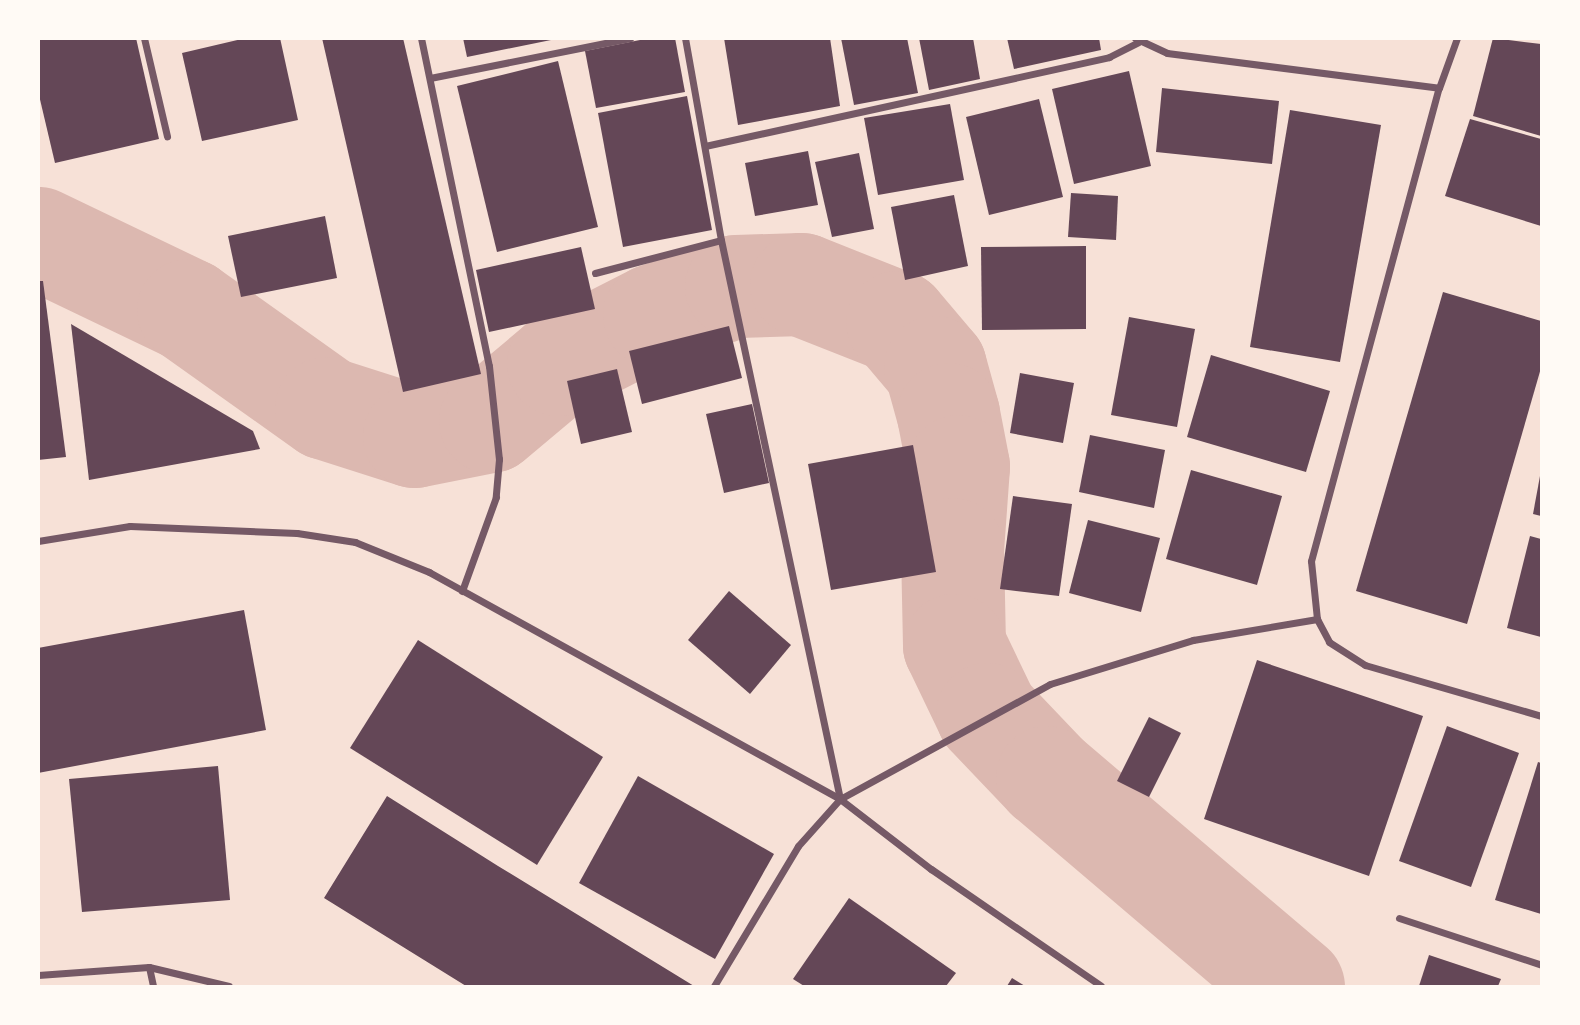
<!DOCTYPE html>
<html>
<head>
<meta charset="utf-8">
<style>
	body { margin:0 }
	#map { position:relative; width:1580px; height:1025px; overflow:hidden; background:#f7e1d7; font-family:"Crimson Pro",serif }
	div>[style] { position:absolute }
	.river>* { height:103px; margin:-51.5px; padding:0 51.5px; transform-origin:51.5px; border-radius:51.5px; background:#dcb8b0 }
	.building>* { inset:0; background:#644757 }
	.minor>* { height:7px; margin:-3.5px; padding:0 3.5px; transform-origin:3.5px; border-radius:3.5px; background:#755966 }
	span { translate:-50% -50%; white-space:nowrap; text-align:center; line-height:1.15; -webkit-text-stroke:5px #fffaf5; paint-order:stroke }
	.frame { position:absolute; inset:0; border:40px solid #fffaf5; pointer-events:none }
</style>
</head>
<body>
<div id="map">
	<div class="river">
		<i style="left:38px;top:238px;width:166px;rotate:25.6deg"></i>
		<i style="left:188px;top:310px;width:169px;rotate:35.4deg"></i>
		<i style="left:326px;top:408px;width:92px;rotate:17.7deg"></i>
		<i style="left:414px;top:436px;width:77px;rotate:-11.2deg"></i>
		<i style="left:490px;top:421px;width:89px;rotate:-40deg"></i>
		<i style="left:558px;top:364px;width:108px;rotate:-27deg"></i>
		<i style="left:654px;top:315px;width:87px;rotate:-19.5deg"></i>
		<i style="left:736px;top:286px;width:65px;rotate:-1.8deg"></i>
		<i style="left:801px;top:284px;width:103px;rotate:21.6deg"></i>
		<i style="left:897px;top:322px;width:59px;rotate:49.8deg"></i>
		<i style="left:935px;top:367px;width:49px;rotate:74.5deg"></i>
		<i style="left:948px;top:414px;width:53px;rotate:79.1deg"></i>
		<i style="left:958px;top:466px;width:83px;rotate:94.1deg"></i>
		<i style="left:952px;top:549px;width:96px;rotate:88.8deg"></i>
		<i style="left:954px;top:645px;width:76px;rotate:64.4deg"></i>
		<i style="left:987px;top:714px;width:87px;rotate:46.4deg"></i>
		<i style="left:1047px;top:777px;width:323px;rotate:40.4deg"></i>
	</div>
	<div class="building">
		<i style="clip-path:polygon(38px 38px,136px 38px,159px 139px,55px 163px,38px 91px)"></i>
		<i style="clip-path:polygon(246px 38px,280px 38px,298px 120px,202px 141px,182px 53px)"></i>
		<i style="clip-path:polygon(322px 38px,403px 38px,481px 374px,403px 392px)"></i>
		<i style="clip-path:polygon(463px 38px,551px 38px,551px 40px,467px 57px)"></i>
		<i style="clip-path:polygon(650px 38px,675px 38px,685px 92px,596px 108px,585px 51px)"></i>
		<i style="clip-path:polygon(724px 38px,830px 38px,840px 106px,738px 125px)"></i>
		<i style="clip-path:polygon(841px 38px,907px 38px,918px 93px,854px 105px)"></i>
		<i style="clip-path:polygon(919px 38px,973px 38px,980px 79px,929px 90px)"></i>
		<i style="clip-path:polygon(1007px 38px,1099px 38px,1101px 50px,1014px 69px)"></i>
		<i style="clip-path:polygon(1493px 38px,1541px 44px,1541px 136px,1473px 116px)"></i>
		<i style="clip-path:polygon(558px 61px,598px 227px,497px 252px,457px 86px)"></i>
		<i style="clip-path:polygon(1129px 71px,1151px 166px,1074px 184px,1052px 89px)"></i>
		<i style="clip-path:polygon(1162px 88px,1279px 101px,1272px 164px,1156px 152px)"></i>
		<i style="clip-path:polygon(687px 96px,712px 230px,623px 247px,598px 113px)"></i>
		<i style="clip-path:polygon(1039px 99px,1063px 197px,989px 215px,966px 117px)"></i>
		<i style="clip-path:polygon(950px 104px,964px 180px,878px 195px,864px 118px)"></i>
		<i style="clip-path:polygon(1290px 110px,1381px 125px,1340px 362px,1250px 347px)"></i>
		<i style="clip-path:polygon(1470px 119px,1541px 139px,1541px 226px,1445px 196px)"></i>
		<i style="clip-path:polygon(808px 151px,818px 205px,755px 216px,745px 163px)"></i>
		<i style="clip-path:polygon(859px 153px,874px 229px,832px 237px,815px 162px)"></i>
		<i style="clip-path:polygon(1071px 193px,1118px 196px,1116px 240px,1068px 237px)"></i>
		<i style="clip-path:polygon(954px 195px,968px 266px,905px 280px,891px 207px)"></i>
		<i style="clip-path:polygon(325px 216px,337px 278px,241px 297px,228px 236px)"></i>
		<i style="clip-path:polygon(1086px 246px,1086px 329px,982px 330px,981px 247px)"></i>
		<i style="clip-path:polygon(581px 247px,595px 309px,489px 332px,476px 270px)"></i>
		<i style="clip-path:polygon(38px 281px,43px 281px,66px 457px,38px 460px)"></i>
		<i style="clip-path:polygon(1443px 292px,1541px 321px,1541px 368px,1467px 624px,1356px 591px)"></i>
		<i style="clip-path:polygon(1129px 317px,1195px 329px,1177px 427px,1111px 415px)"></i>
		<i style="clip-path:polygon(71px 324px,253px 431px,260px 449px,89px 480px)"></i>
		<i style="clip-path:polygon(729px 326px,742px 378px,642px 404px,629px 351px)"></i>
		<i style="clip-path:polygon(1211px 355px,1330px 391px,1306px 472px,1187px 437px)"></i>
		<i style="clip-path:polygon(617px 369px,632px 432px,581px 444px,567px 381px)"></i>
		<i style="clip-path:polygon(1020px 373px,1074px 383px,1063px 443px,1010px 433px)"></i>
		<i style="clip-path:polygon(752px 404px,769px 483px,724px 493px,706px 414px)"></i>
		<i style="clip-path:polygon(1090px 435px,1165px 450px,1154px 508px,1079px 492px)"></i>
		<i style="clip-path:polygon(913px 445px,936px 572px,831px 590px,808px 464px)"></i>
		<i style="clip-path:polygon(1191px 470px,1282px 496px,1257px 585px,1166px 559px)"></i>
		<i style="clip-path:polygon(1540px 476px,1541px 476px,1541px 516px,1533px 514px)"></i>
		<i style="clip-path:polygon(1013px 496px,1072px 504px,1059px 596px,1000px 589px)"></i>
		<i style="clip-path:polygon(1088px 520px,1160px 538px,1141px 612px,1069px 593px)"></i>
		<i style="clip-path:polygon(1530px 536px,1541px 539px,1541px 637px,1507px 628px)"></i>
		<i style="clip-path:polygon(729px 591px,791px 645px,750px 694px,688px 640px)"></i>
		<i style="clip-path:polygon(244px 610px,266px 730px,38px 773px,38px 648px)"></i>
		<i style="clip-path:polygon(418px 640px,603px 757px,537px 865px,350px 748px)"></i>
		<i style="clip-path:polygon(1257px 660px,1423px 716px,1369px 876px,1204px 819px)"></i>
		<i style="clip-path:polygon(1149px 717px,1181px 733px,1149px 797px,1117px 781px)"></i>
		<i style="clip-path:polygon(1447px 726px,1519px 753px,1471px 887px,1399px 861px)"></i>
		<i style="clip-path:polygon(1538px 762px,1541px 763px,1541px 914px,1495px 900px)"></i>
		<i style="clip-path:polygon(218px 766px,230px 900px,82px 912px,69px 779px)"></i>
		<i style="clip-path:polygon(638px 776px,774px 854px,715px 959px,579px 883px)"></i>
		<i style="clip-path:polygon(387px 796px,498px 866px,694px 986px,466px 986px,324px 898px)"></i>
		<i style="clip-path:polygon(849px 898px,956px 973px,946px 986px,804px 986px,793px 979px)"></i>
		<i style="clip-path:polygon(1429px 955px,1501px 979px,1498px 986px,1419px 986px)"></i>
		<i style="clip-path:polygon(1012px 978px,1025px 986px,1007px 986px)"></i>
	</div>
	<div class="minor">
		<i style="left:144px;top:38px;width:101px;rotate:76.8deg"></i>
		<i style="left:421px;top:38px;width:335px;rotate:78.3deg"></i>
		<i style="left:489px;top:366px;width:94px;rotate:83.9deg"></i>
		<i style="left:499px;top:459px;width:38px;rotate:95deg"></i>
		<i style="left:496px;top:497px;width:100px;rotate:109.9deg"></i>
		<i style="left:685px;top:38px;width:205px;rotate:79.9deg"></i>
		<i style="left:721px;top:240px;width:572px;rotate:77.98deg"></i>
		<i style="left:840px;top:799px;width:115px;rotate:37.6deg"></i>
		<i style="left:931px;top:869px;width:206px;rotate:34.5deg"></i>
		<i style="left:1135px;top:38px;width:35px;rotate:25deg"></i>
		<i style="left:1167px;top:53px;width:274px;rotate:7.3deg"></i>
		<i style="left:430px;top:78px;width:204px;rotate:-11.3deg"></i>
		<i style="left:705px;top:146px;width:414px;rotate:-12.4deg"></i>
		<i style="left:1109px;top:57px;width:33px;rotate:-27deg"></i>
		<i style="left:595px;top:273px;width:130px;rotate:-14.7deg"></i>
		<i style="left:38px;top:541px;width:93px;rotate:-9.3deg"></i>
		<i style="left:130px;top:526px;width:167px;rotate:2.4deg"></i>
		<i style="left:297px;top:533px;width:59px;rotate:8.8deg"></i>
		<i style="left:355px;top:542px;width:80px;rotate:22.1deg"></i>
		<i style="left:429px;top:572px;width:470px;rotate:28.9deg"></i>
		<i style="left:840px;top:799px;width:239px;rotate:-28.7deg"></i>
		<i style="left:1050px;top:684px;width:150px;rotate:-17.1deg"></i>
		<i style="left:1193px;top:640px;width:126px;rotate:-9.6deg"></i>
		<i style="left:1317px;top:619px;width:26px;rotate:62deg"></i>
		<i style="left:1329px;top:642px;width:43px;rotate:32.6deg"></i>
		<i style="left:1365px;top:665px;width:184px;rotate:16.1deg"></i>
		<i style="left:1317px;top:619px;width:58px;rotate:-95.9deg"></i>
		<i style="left:1311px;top:561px;width:490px;rotate:-74.9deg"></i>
		<i style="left:1439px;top:88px;width:53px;rotate:-70.2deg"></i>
		<i style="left:1399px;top:918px;width:151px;rotate:18.2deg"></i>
		<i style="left:149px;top:967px;width:19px;rotate:78deg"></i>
		<i style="left:38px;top:975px;width:111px;rotate:-4.1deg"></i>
		<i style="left:149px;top:967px;width:82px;rotate:13.4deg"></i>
		<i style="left:714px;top:986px;width:163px;rotate:-59deg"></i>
		<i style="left:798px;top:846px;width:63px;rotate:-48.2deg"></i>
	</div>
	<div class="frame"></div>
</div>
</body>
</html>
